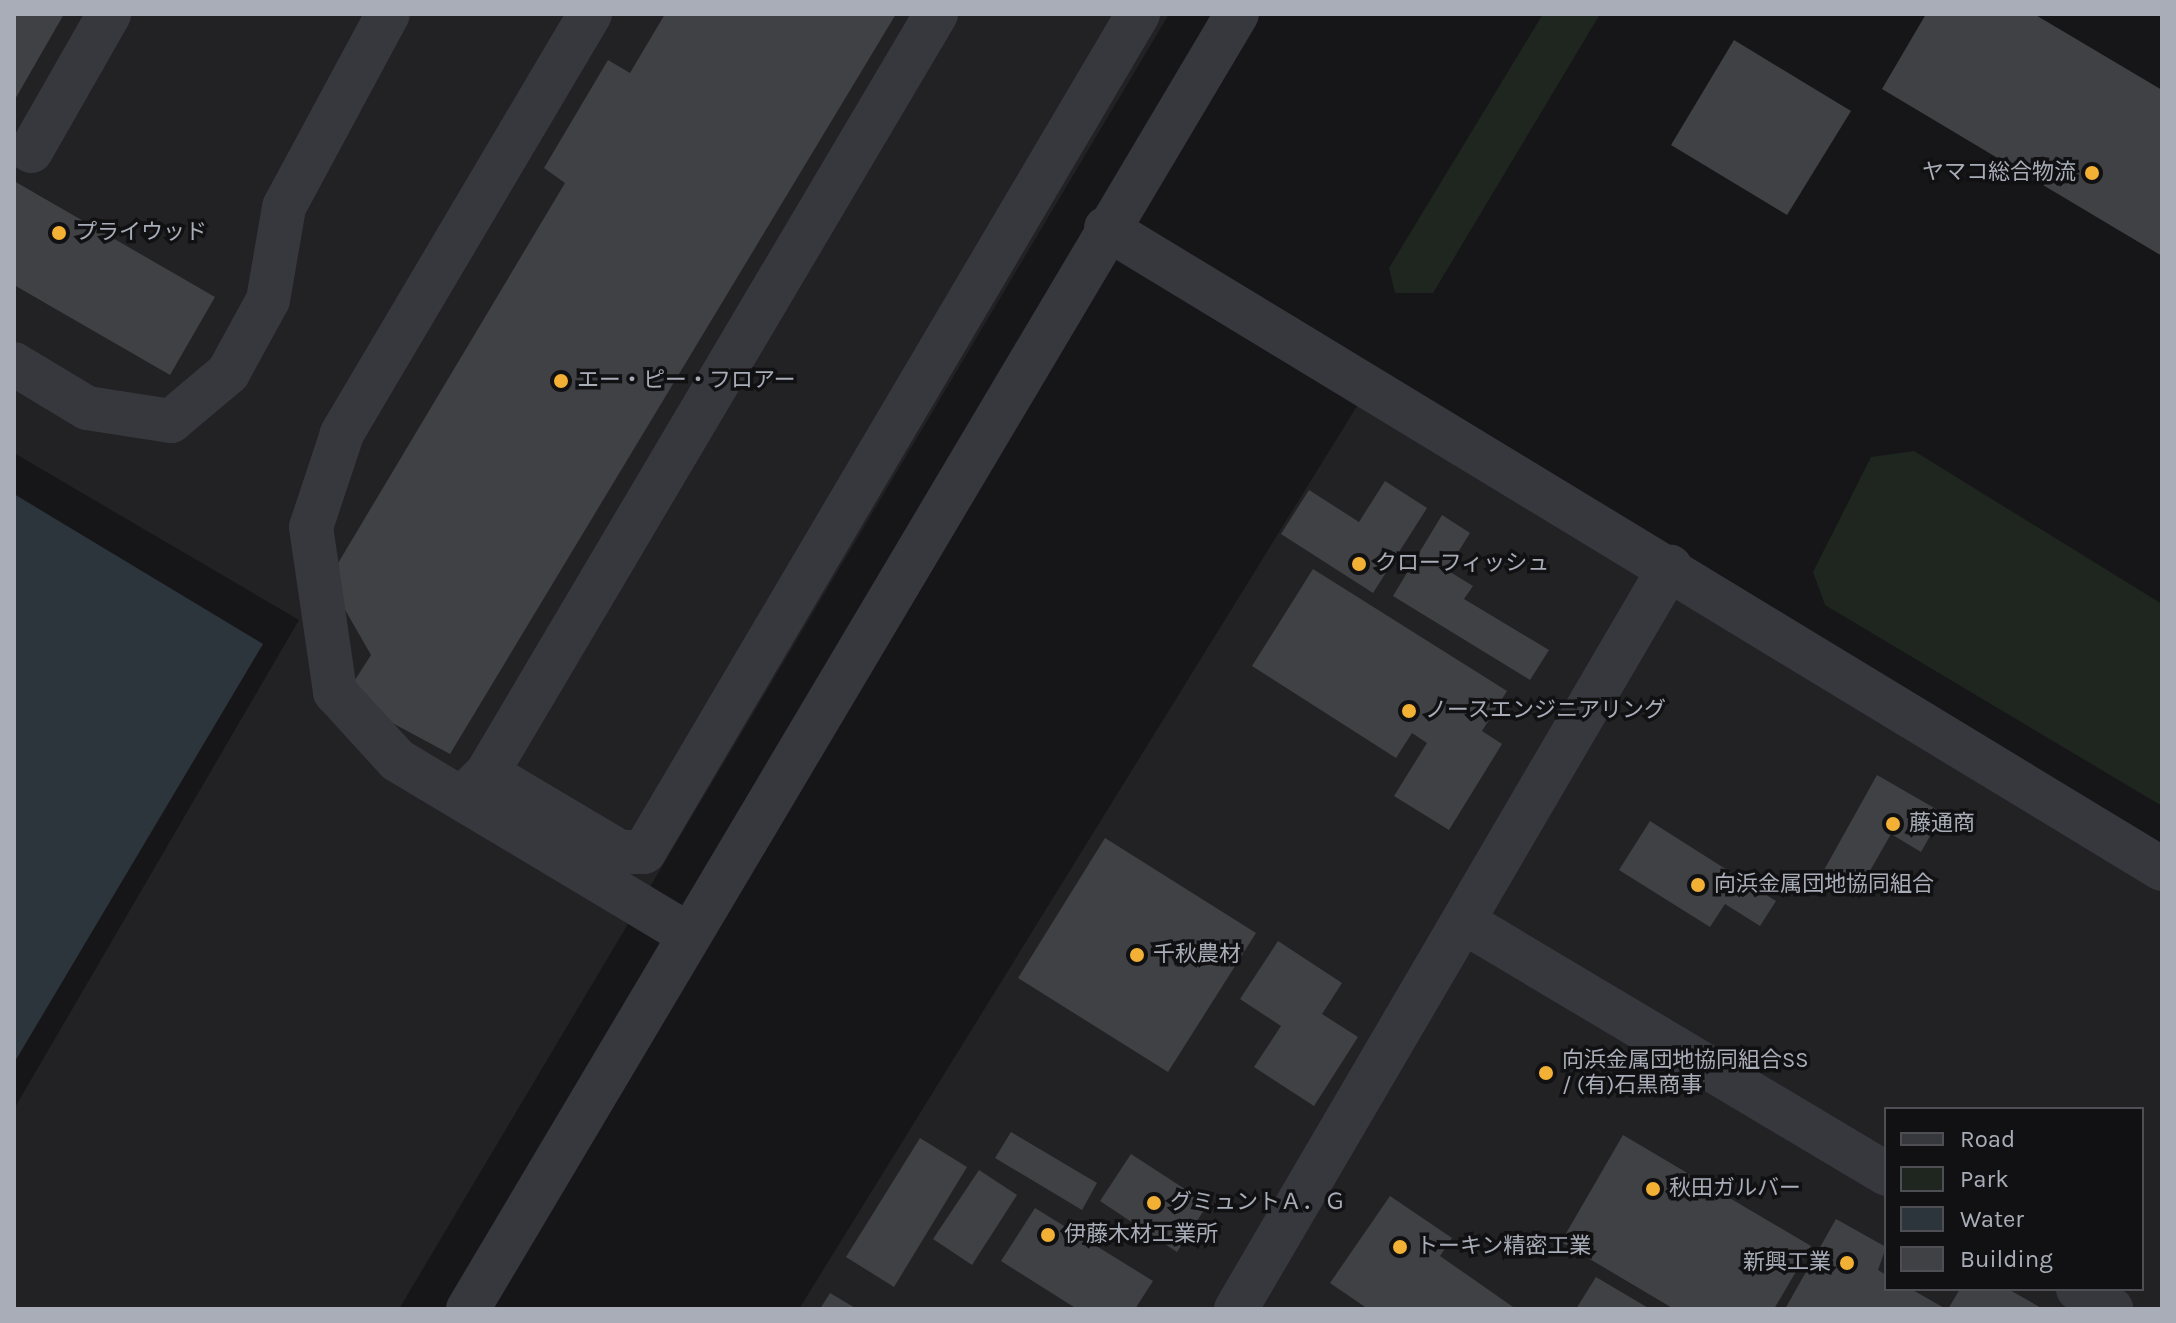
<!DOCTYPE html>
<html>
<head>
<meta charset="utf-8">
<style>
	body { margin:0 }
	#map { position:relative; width:2176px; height:1323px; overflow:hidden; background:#161618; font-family:Karla,"Noto Sans JP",sans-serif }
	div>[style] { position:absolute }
	.built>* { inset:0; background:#222225 }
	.green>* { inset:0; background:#1e261f }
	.water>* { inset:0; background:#2c353c }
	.building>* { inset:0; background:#404145 }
	.minor>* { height:44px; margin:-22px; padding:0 22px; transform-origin:22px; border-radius:22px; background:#37383d }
	.dots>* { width:22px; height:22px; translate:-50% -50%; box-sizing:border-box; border:4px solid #111113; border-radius:50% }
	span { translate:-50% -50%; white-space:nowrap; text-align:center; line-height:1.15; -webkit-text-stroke:7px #111113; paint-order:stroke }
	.poi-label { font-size:22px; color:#a8adb8 }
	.right { translate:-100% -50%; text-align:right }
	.left { translate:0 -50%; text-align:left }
	.frame { position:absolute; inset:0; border:16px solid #a8adb8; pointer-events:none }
	.legend { position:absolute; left:1884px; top:1107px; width:260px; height:184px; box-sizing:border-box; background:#111113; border:2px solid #4d4f55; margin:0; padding:10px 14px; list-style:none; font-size:24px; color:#a8adb8 }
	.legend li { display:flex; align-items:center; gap:16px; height:40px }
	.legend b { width:40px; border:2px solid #4d4f55 }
</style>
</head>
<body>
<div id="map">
	<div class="built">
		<i style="clip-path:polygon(14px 14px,1169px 14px,399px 1309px,14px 1309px,14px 1109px,299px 620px,14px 453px)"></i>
		<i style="clip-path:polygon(evenodd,1362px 398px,2162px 884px,2162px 1309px,799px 1309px,1362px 398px,1886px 1109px,2142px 1109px,2142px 1289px,1886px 1289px,1886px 1109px)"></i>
	</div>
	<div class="green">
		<i style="clip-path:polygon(1543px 14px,1600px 14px,1433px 293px,1395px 293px,1389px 268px)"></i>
		<i style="clip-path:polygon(1914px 451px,2162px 604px,2162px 806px,1825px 605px,1813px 572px,1871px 457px)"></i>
	</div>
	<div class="water">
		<i style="clip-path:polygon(14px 494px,263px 644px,14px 1063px)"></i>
	</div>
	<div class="building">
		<i style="clip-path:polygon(14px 14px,64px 14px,14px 101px)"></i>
		<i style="clip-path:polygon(665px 14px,896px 14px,450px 754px,344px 697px,371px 655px,328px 580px,565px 183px,544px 168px,608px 60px,630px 73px)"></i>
		<i style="clip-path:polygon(1926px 14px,2034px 14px,2162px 90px,2162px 256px,1882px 89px)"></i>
		<i style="clip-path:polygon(1734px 40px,1851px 111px,1787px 215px,1671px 145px)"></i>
		<i style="clip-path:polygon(14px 181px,215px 297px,170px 375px,14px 285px)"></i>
		<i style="clip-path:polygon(1385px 481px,1427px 508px,1373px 593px,1281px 534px,1309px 490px,1359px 522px)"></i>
		<i style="clip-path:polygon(1442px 515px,1470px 533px,1447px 570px,1473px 586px,1464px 599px,1549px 650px,1530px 680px,1393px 596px)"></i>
		<i style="clip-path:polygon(1313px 569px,1507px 691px,1482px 731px,1502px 744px,1449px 830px,1394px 796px,1427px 743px,1412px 733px,1396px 758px,1252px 666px)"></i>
		<i style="clip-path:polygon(1877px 775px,1943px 813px,1921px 852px,1891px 834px,1859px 890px,1824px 870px)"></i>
		<i style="clip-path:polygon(1650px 821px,1776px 901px,1760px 926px,1725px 904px,1710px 927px,1619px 870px)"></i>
		<i style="clip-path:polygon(1105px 838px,1256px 933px,1168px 1072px,1018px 978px)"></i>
		<i style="clip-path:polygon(1278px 941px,1342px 983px,1322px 1014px,1358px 1037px,1314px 1106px,1254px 1067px,1281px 1026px,1240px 999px)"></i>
		<i style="clip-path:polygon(1011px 1132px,1097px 1183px,1082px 1210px,995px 1158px)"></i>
		<i style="clip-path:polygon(1623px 1135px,1811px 1246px,1774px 1309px,1674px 1309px,1561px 1242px)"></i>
		<i style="clip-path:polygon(920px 1138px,967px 1167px,894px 1287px,846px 1257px)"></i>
		<i style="clip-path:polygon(1131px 1154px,1208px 1204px,1177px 1252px,1100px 1201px)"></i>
		<i style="clip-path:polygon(979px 1170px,1017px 1195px,972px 1265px,933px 1239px)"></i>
		<i style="clip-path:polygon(1390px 1196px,1452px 1238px,1440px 1256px,1516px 1309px,1368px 1309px,1330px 1283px)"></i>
		<i style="clip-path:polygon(1035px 1208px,1153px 1281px,1135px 1309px,1077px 1309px,1001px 1261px)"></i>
		<i style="clip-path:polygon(1836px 1219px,1886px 1247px,1878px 1270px,1886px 1275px,1886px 1289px,1911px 1289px,1946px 1309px,1785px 1309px)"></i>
		<i style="clip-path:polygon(1596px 1277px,1650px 1309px,1576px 1309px)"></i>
		<i style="clip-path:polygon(1960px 1289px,2008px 1289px,2043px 1309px,1948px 1309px)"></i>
		<i style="clip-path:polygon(830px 1293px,857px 1309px,820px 1309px)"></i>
	</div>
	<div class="minor">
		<i style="left:590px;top:14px;width:488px;rotate:120.6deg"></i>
		<i style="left:342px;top:434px;width:98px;rotate:108.4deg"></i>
		<i style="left:311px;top:527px;width:167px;rotate:81.7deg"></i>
		<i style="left:335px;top:692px;width:92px;rotate:47.6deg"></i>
		<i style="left:397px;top:760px;width:339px;rotate:30.9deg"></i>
		<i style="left:31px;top:151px;width:158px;rotate:-60.3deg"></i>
		<i style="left:1106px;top:228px;width:1235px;rotate:31.26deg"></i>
		<i style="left:14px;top:364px;width:85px;rotate:31.1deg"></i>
		<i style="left:87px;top:408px;width:85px;rotate:8.8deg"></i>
		<i style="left:171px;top:421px;width:75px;rotate:-40.1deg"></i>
		<i style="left:228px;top:373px;width:83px;rotate:-61.3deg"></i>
		<i style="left:268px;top:300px;width:94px;rotate:-80.2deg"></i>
		<i style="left:284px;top:207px;width:219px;rotate:-61.7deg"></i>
		<i style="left:487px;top:773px;width:155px;rotate:30.7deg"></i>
		<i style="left:620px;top:852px;width:24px"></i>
		<i style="left:644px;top:852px;width:973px;rotate:-59.48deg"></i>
		<i style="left:466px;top:794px;width:30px;rotate:-45deg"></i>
		<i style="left:487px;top:773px;width:882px;rotate:-59.39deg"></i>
		<i style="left:1464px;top:922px;width:492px;rotate:30.8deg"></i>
		<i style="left:2078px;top:1289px;width:39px;rotate:31deg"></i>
		<i style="left:468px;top:1309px;width:1506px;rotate:-59.3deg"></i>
		<i style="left:1236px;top:1309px;width:860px;rotate:-59.68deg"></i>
	</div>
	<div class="dots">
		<i style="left:2092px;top:173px;background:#f2b134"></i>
		<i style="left:59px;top:233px;background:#f2b134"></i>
		<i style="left:561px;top:381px;background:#f2b134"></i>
		<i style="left:1359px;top:564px;background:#f2b134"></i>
		<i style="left:1409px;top:711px;background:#f2b134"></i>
		<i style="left:1893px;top:824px;background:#f2b134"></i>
		<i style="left:1698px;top:885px;background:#f2b134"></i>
		<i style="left:1137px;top:955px;background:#f2b134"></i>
		<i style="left:1546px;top:1073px;background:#f2b134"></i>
		<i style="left:1653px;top:1189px;background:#f2b134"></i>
		<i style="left:1154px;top:1203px;background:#f2b134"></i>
		<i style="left:1048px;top:1235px;background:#f2b134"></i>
		<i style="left:1400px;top:1247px;background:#f2b134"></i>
		<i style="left:1847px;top:1263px;background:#f2b134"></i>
	</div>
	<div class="poi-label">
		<span class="right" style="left:2076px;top:173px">ヤマコ総合物流</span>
		<span class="left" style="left:75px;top:233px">プライウッド</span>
		<span class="left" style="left:577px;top:381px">エー・ピー・フロアー</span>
		<span class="left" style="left:1375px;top:564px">クローフィッシュ</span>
		<span class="left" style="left:1425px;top:711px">ノースエンジニアリング</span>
		<span class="left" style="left:1909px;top:824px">藤通商</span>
		<span class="left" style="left:1714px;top:885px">向浜金属団地協同組合</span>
		<span class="left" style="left:1153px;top:955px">千秋農材</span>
		<span class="left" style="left:1562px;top:1073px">向浜金属団地協同組合SS<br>/ (有)石黒商事</span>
		<span class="left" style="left:1669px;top:1189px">秋田ガルバー</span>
		<span class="left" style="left:1170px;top:1203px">グミュントＡ．Ｇ</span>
		<span class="left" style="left:1064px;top:1235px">伊藤木材工業所</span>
		<span class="left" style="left:1416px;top:1247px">トーキン精密工業</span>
		<span class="right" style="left:1831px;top:1263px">新興工業</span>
	</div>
	<div class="frame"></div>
	<ul class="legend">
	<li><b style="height:10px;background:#37383d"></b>Road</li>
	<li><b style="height:22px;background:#1e261f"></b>Park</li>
	<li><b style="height:22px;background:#2c353c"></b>Water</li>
	<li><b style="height:22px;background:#404145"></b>Building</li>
	</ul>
</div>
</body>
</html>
